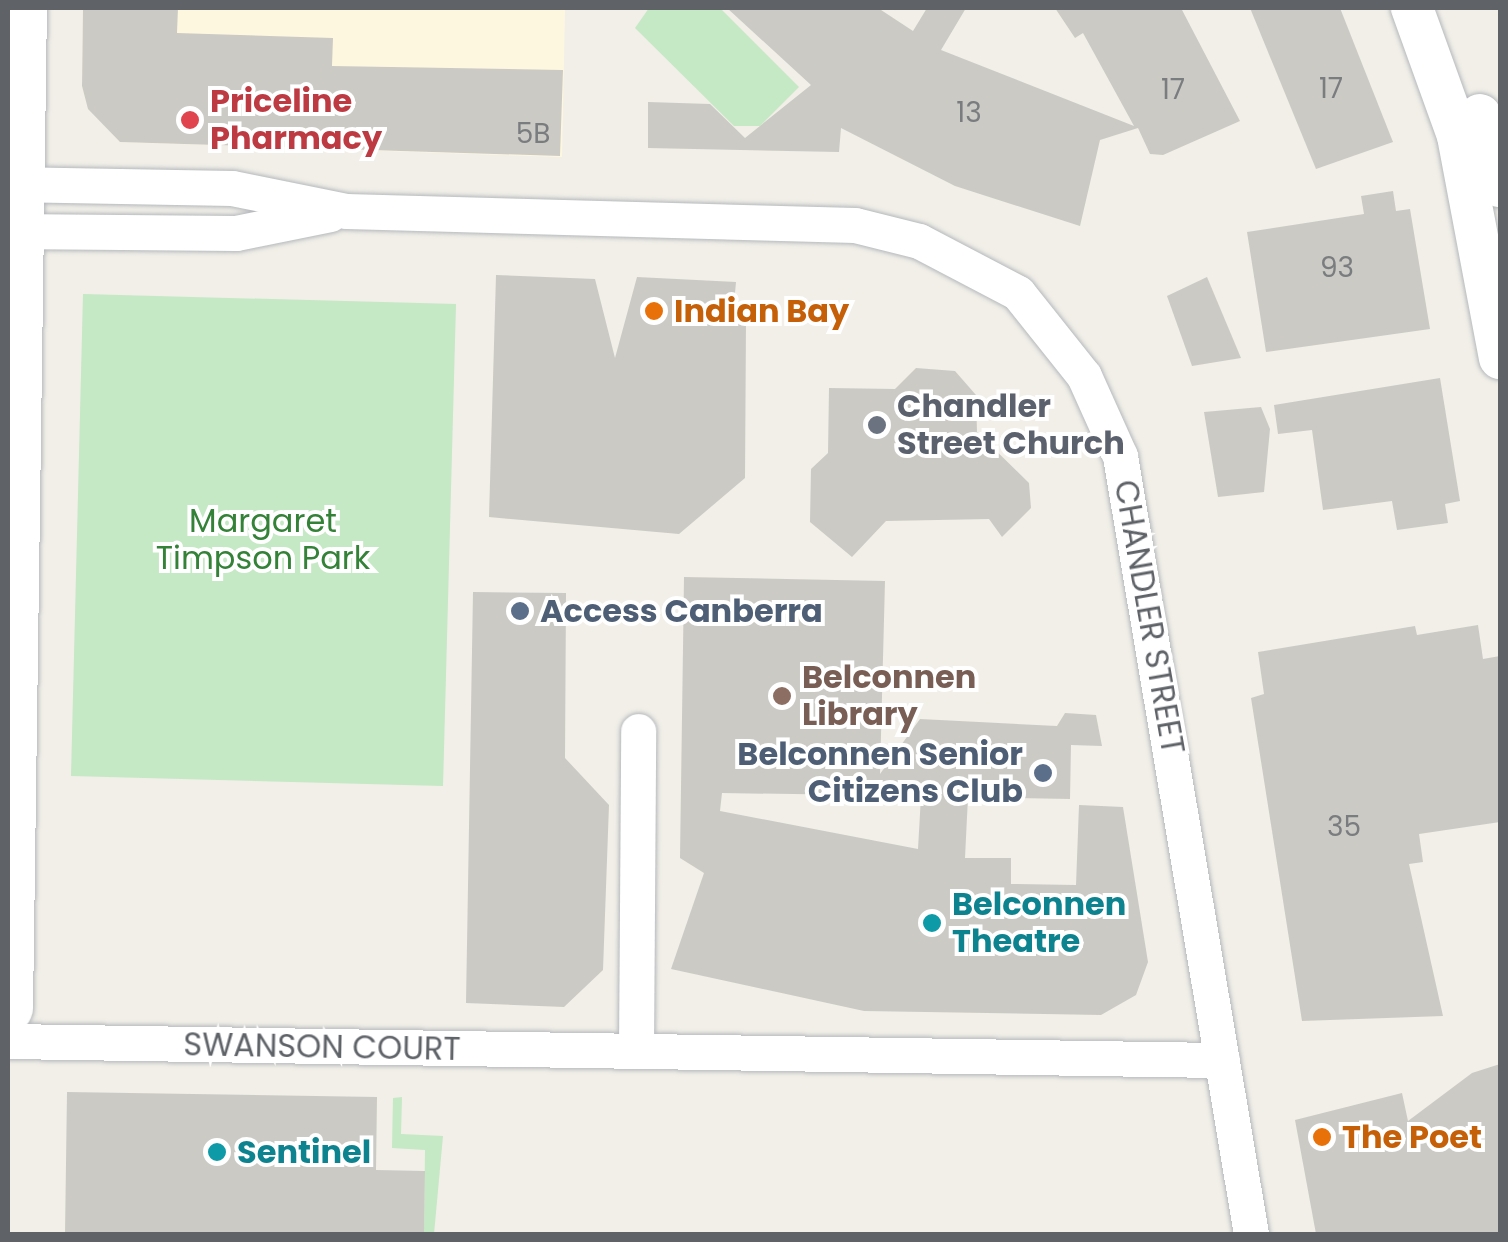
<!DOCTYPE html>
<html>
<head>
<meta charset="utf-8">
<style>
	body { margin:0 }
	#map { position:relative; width:1508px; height:1242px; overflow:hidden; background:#f1efe8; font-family:Poppins,sans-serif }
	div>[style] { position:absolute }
	.commercial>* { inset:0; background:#fef7e0 }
	.green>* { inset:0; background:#c5e8c5 }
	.building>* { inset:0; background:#cccac5 }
	.roads { filter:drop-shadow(0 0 2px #b5b8bc) drop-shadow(0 0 2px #b5b8bc) }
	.minor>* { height:35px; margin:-17.5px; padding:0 17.5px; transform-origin:17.5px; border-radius:17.5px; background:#fff }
	.tertiary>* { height:42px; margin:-21px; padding:0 21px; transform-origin:21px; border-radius:21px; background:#fff }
	.secondary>* { height:50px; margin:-25px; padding:0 25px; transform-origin:25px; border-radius:25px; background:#fff }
	.dots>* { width:28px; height:28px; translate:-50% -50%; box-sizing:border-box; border:5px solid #fff; border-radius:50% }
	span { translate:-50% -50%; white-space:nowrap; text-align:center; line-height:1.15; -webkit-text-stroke:8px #fff; paint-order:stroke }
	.number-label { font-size:28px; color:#7a7d7f }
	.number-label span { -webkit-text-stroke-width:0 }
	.health-label { font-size:32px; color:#be3a42; font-weight:700 }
	.left { translate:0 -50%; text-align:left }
	.food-label { font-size:32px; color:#c56008; font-weight:700 }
	.worship-label { font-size:32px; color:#5b616d; font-weight:700 }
	.park-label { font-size:32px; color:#348238 }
	.service-label { font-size:32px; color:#4e5e75; font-weight:700 }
	.right { translate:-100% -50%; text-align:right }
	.street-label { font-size:32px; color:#5f6368 }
	.education-label { font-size:32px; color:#785e54; font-weight:700 }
	.culture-label { font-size:32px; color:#0d838f; font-weight:700 }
	.frame { position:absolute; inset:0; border:10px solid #5f6368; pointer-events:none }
</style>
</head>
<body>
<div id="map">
	<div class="commercial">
		<i style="clip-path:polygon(83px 8px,565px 8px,562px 157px,120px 142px,89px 109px,82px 86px)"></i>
	</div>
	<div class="green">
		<i style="clip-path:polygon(649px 8px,720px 8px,799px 87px,760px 126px,734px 126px,635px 28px)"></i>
		<i style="clip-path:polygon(83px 294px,456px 304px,443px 786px,71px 776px)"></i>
		<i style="clip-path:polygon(402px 1097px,401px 1134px,443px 1136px,434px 1234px,424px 1234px,425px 1150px,392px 1148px,393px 1098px)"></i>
	</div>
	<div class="building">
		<i style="clip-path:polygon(83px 8px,178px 8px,177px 33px,333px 38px,332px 66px,563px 70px,560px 156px,120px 142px,88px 109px,82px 86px)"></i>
		<i style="clip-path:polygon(727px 8px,878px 8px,913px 31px,927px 8px,966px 8px,941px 50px,1134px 126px,1083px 33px,1075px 38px,1055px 8px,1181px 8px,1240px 121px,1163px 155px,1150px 154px,1138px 128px,1100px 140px,1080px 226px,955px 186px,841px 128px,839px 152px,648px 148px,648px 102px,710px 104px,745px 138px,811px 85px)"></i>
		<i style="clip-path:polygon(1250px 8px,1340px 8px,1393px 142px,1316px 169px)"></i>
		<i style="clip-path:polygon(1393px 191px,1396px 211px,1410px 209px,1430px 329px,1266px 352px,1247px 232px,1364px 214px,1361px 196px)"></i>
		<i style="clip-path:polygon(496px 275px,595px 279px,615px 358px,637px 277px,736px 282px,733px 314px,746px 321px,745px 478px,679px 534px,489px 517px)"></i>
		<i style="clip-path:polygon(1207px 277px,1241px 358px,1192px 366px,1167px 296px)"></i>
		<i style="clip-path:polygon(916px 368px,955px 371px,976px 395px,977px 432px,1029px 483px,1031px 508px,1002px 537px,989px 519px,886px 521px,852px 557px,810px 522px,811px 469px,828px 453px,829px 388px,895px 389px)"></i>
		<i style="clip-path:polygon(1440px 378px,1460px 501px,1445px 504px,1448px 523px,1397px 530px,1392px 501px,1323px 510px,1312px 430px,1278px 434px,1274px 405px)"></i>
		<i style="clip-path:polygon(1261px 407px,1270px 429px,1264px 492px,1218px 497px,1204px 412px)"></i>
		<i style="clip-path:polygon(evenodd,684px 577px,885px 581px,880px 774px,920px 719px,1057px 726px,1065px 713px,1096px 715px,1102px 746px,1071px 745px,1070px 799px,968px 797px,965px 858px,1011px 858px,1011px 884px,1076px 885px,1079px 805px,1123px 807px,1148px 962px,1136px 995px,1101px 1015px,864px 1011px,671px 969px,704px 873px,680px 858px,684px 577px,722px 793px,921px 796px,918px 849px,720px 811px,722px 793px)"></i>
		<i style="clip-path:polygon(473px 592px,566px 593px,565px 758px,609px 805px,603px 970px,564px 1007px,466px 1003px)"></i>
		<i style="clip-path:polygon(1478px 625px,1483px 659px,1500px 656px,1500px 822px,1419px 834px,1423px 862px,1409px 864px,1443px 1016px,1302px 1021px,1251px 698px,1264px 694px,1258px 652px,1415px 626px,1417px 635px)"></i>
		<i style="clip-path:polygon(1500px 1064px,1500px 1234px,1316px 1234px,1295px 1120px,1402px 1093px,1408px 1121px,1472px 1073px)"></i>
		<i style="clip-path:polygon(67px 1092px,377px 1097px,376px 1170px,425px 1171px,424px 1234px,65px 1234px)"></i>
	</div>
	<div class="roads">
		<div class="minor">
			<i style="left:8px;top:184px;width:224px;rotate:1deg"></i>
			<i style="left:232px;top:188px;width:116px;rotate:11.4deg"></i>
			<i style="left:346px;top:211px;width:509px;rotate:1.58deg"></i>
			<i style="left:855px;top:225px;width:66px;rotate:14deg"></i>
			<i style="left:919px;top:241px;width:112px;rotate:27.7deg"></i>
			<i style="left:1018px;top:293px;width:106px;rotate:51.5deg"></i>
			<i style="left:1084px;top:376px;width:88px;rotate:65.8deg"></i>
			<i style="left:1120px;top:456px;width:789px;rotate:80.44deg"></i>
			<i style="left:8px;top:231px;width:228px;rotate:0.5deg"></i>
			<i style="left:236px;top:233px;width:96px;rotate:-11.4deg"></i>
			<i style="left:8px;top:1041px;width:1214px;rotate:0.9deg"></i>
			<i style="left:636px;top:1051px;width:320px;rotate:-89.6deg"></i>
		</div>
		<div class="tertiary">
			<i style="left:1412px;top:8px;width:136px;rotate:70.2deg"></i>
			<i style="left:1458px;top:136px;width:226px;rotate:79.3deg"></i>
			<i style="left:1480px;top:115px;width:74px;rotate:74.3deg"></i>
		</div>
		<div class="secondary">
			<i style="left:8px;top:1008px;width:1000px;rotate:-89.2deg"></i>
		</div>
	</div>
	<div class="dots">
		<i style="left:190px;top:120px;background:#e0444e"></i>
		<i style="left:654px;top:311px;background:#e8710a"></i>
		<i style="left:877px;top:425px;background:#6b7280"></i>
		<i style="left:520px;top:611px;background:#5c6f8a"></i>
		<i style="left:782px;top:696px;background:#8d6e63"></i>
		<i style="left:1043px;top:773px;background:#5c6f8a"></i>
		<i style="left:932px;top:923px;background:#0f9aa8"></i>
		<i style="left:1322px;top:1137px;background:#e8710a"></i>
		<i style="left:217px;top:1152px;background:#0f9aa8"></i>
	</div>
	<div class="number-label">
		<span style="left:1331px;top:89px">17</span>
		<span style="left:1173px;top:90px">17</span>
		<span style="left:969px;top:113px">13</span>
		<span style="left:533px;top:134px">5B</span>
		<span style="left:1337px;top:268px">93</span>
		<span style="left:1344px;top:827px">35</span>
	</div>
	<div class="health-label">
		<span class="left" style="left:210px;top:120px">Priceline<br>Pharmacy</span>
	</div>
	<div class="food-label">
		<span class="left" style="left:674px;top:311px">Indian Bay</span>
		<span class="left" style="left:1342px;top:1137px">The Poet</span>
	</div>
	<div class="worship-label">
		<span class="left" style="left:897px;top:425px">Chandler<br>Street Church</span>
	</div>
	<div class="park-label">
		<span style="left:263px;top:540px">Margaret<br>Timpson Park</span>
	</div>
	<div class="service-label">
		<span class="left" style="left:540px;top:611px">Access Canberra</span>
		<span class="right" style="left:1023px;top:773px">Belconnen Senior<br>Citizens Club</span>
	</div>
	<div class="street-label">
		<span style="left:1149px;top:617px;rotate:80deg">CHANDLER STREET</span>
		<span style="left:322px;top:1047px;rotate:1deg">SWANSON COURT</span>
	</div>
	<div class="education-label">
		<span class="left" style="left:802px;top:696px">Belconnen<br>Library</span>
	</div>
	<div class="culture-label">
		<span class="left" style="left:952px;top:923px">Belconnen<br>Theatre</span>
		<span class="left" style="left:237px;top:1152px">Sentinel</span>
	</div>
	<div class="frame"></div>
</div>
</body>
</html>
